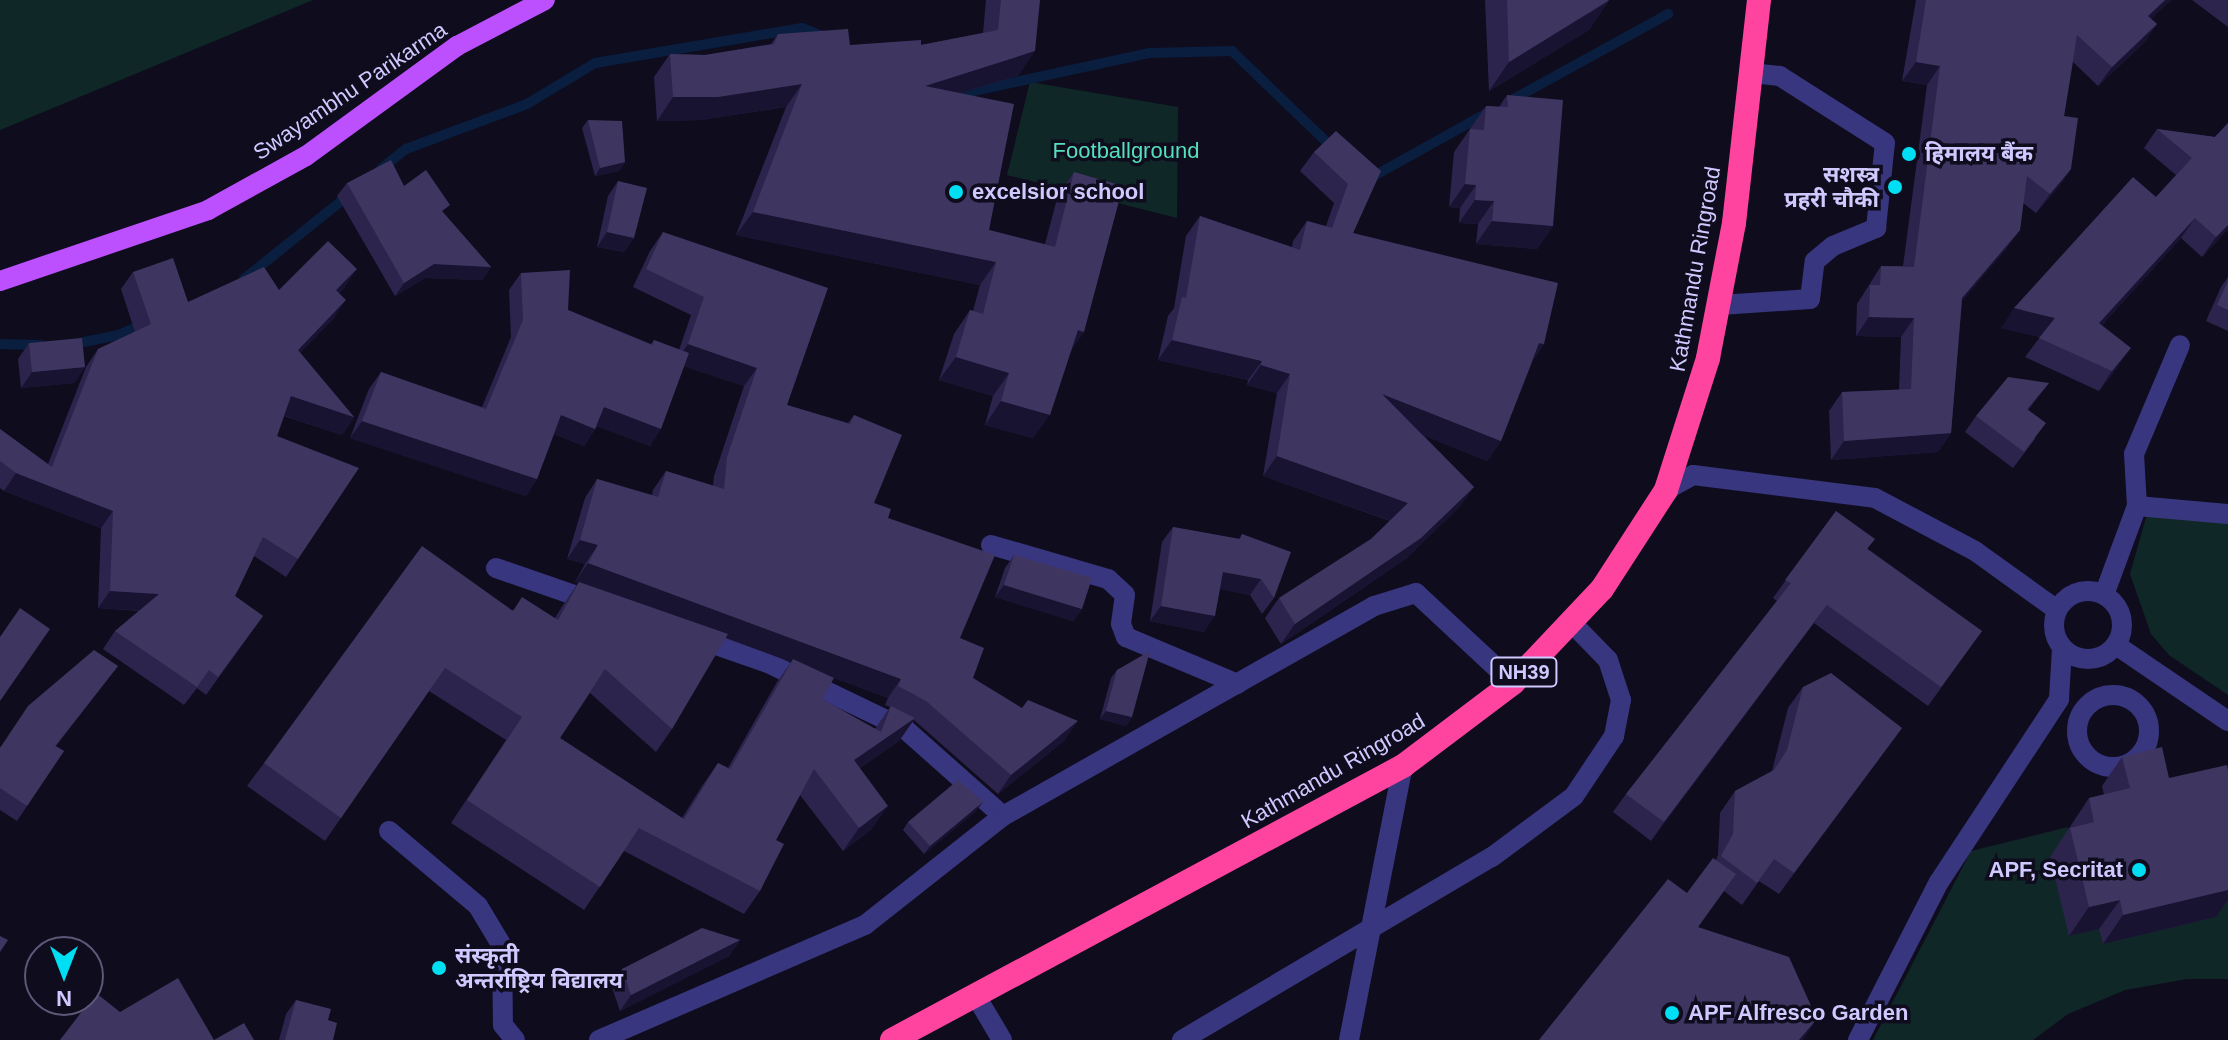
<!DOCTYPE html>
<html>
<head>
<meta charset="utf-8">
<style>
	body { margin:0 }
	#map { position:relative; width:2228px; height:1040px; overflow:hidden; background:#0f0c1e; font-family:Arial,"Noto Sans Devanagari",sans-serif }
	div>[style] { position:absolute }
	.green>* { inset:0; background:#0f2827 }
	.stream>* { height:10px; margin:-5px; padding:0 5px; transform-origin:5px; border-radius:5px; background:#0a1e3f }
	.minor>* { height:20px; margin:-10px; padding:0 10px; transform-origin:10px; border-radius:10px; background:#38367e }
	.minor>.ring { margin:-10px; padding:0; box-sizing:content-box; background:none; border:20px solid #38367e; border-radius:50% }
	.major>* { height:20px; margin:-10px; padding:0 10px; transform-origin:10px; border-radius:10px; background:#bc50ff }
	.highway>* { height:24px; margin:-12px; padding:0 12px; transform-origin:12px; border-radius:12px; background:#ff449f }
	.wall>* { inset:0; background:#2c244c }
	.shaded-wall>* { inset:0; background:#191332 }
	.building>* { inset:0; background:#3e3660 }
	.dots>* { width:22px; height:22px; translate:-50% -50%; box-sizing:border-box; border:4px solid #0f0c1e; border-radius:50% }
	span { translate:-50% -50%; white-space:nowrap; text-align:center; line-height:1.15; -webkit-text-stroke:7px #0f0c1e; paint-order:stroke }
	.shield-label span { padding:2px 6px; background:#0f0c1e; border:2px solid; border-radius:6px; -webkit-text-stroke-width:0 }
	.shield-label { font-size:20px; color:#cfc9ff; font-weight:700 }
	.street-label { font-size:22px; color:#cfc9ff }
	.park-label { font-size:22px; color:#55dfbc }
	.poi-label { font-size:22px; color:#cfc9ff; font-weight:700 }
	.left { translate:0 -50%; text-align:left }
	.right { translate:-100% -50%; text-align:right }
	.north { position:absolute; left:24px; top:936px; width:80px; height:80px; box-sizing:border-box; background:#0f0c1e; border:2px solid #5c5878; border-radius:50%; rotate:180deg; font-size:22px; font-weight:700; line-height:32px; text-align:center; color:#cfc9ff }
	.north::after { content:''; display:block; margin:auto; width:28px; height:36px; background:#00def4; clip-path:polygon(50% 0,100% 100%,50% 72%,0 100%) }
</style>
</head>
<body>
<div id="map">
	<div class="green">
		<i style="clip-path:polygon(0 0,313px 0,0 130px)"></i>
		<i style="clip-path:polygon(1030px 82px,1178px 107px,1177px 218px,1007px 175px)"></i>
		<i style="clip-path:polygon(2147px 514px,2228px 520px,2228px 695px,2169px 655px,2151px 634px,2130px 574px)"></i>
		<i style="clip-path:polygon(2068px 827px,2099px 929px,2228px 897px,2228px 979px,2187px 979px,2125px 990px,2068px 1014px,2033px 1040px,1873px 1040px,1971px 851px)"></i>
	</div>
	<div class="stream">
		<i style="left:951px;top:90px;width:10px;rotate:24deg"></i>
		<i style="left:960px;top:94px;width:193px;rotate:-12.2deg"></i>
		<i style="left:1149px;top:53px;width:83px;rotate:-1.4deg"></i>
		<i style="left:1232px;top:51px;width:141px;rotate:43.9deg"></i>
		<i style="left:1508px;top:102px;width:183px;rotate:-28.8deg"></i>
		<i style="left:381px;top:169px;width:32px;rotate:-39deg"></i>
		<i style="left:406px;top:149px;width:129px;rotate:-20.4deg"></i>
		<i style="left:527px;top:104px;width:79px;rotate:-31.1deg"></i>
		<i style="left:595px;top:63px;width:210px;rotate:-9.6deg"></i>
		<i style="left:802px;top:28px;width:22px;rotate:22deg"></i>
		<i style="left:1372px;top:177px;width:132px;rotate:-29.1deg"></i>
		<i style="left:244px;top:279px;width:136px;rotate:-38.7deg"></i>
		<i style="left:0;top:344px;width:41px;rotate:1.4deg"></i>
		<i style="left:69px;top:345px;width:50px;rotate:-11.5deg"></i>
		<i style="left:118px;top:335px;width:30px;rotate:-23deg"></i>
	</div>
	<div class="minor">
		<i style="left:1720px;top:305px;width:90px;rotate:-3.8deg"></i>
		<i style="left:1810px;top:299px;width:38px;rotate:-83deg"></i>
		<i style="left:1815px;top:261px;width:23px;rotate:-40deg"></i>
		<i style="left:1833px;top:246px;width:47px;rotate:-22.7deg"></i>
		<i style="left:1876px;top:228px;width:85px;rotate:-84deg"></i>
		<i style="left:1885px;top:143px;width:125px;rotate:-147.5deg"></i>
		<i style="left:1780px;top:76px;width:30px;rotate:-174deg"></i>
		<i style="left:1666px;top:490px;width:31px;rotate:-29deg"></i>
		<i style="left:1693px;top:475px;width:183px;rotate:7.2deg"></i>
		<i style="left:1875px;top:498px;width:113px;rotate:27.9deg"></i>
		<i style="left:1975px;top:551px;width:101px;rotate:35.7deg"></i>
		<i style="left:2137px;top:506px;width:91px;rotate:5deg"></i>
		<i style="left:991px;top:545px;width:122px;rotate:16.2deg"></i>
		<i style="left:1108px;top:579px;width:23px;rotate:43deg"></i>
		<i style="left:1125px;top:595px;width:29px;rotate:98deg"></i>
		<i style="left:1121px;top:624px;width:14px;rotate:69deg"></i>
		<i style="left:1126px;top:637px;width:121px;rotate:22.8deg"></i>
		<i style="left:496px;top:568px;width:104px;rotate:19.1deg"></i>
		<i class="ring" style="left:2054px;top:591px;width:48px;height:48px"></i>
		<i style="left:2104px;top:595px;width:95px;rotate:-69.7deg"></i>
		<i style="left:2137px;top:506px;width:52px;rotate:-93.3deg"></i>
		<i style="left:2134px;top:454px;width:118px;rotate:-67.1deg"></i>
		<i style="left:696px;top:638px;width:76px;rotate:19.1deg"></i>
		<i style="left:768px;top:663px;width:152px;rotate:25.7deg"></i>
		<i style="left:905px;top:729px;width:131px;rotate:41.6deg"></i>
		<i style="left:2116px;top:645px;width:135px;rotate:34.2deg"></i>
		<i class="ring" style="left:2077px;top:695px;width:52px;height:52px"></i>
		<i style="left:389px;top:831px;width:116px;rotate:40.1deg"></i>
		<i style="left:478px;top:906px;width:47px;rotate:59deg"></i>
		<i style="left:502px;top:946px;width:79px;rotate:89.3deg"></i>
		<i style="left:503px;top:1025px;width:19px;rotate:51deg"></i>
		<i style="left:976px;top:996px;width:51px;rotate:59.4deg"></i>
		<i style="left:599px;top:1040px;width:290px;rotate:-23.4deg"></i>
		<i style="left:865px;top:925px;width:176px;rotate:-38.3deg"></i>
		<i style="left:1003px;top:816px;width:426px;rotate:-29.5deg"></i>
		<i style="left:1374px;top:606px;width:44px;rotate:-17.2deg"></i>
		<i style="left:1416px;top:593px;width:132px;rotate:42.9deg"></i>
		<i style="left:1182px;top:1040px;width:360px;rotate:-30.6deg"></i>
		<i style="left:1492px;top:857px;width:102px;rotate:-36.6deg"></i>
		<i style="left:1574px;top:796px;width:72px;rotate:-56.3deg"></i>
		<i style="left:1614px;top:736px;width:37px;rotate:-79deg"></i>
		<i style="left:1621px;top:700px;width:42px;rotate:-108deg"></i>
		<i style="left:1608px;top:660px;width:50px;rotate:-134.2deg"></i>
		<i style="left:1349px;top:1040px;width:279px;rotate:-78.9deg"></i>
		<i style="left:1858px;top:1040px;width:178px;rotate:-62.9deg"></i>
		<i style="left:1939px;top:882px;width:219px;rotate:-56.7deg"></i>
		<i style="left:2059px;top:699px;width:51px;rotate:-86.6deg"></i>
	</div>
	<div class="major">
		<i style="left:0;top:281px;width:220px;rotate:-18.8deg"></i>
		<i style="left:208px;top:210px;width:112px;rotate:-28.9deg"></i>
		<i style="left:306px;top:156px;width:187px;rotate:-36.1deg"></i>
		<i style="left:457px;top:46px;width:99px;rotate:-27.6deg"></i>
	</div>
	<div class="highway">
		<i style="left:892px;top:1040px;width:580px;rotate:-28.2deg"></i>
		<i style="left:1403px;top:766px;width:138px;rotate:-37deg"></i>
		<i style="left:1513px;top:683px;width:129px;rotate:-46.6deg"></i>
		<i style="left:1602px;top:589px;width:118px;rotate:-57.1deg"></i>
		<i style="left:1666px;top:490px;width:139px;rotate:-72.3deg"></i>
		<i style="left:1708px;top:358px;width:137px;rotate:-79.1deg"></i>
		<i style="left:1734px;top:223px;width:224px;rotate:-83.6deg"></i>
	</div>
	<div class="wall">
		<i style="clip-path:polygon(986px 0,1040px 0,1019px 75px,960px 93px,989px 230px,1045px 244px,1058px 195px,1074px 172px,1084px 332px,1070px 351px,1033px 438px,985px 425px,993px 396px,939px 380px,954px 334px,970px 310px,973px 311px,980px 285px,736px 235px,786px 107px,701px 120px,657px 121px,654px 77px,670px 54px,705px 55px,771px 44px,778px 34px,850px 45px,921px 45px,983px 33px)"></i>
		<i style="clip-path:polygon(1485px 0,1609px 0,1589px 30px,1489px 91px)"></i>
		<i style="clip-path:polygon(1916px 0,2171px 0,2151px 19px,2157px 24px,2144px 43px,2098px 86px,2073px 62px,2064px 116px,2071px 169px,2058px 188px,2036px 213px,2023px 203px,2020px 230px,2006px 249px,1962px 301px,1951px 433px,1938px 452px,1831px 460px,1829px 411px,1842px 392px,1899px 390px,1901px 337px,1856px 336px,1857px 304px,1881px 266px,1903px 266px,1927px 85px,1902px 81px)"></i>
		<i style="clip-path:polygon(2192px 0,2228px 0,2228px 27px)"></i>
		<i style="clip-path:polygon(1507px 95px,1553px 226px,1537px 249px,1476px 244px,1478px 224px,1459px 223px,1460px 208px,1449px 207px,1454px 152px,1486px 106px,1499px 107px)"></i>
		<i style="clip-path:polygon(588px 120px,625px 162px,619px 171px,595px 176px,582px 128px)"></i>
		<i style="clip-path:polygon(2228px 123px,2228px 229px,2202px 257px,2181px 238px,2102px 325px,2117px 368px,2099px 391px,2025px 357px,2040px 337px,2001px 328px,2156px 197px,2176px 175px,2144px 148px,2157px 129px,2215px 137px)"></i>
		<i style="clip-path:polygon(1314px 152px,1381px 171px,1353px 233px,1544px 344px,1533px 360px,1501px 441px,1487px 461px,1423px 435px,1474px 487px,1460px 506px,1407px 558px,1281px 644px,1265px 618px,1279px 598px,1371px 539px,1390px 521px,1263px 476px,1277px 393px,1247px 385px,1248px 380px,1158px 360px,1168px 316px,1174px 308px,1186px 236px,1200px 216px,1292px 247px,1293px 241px,1307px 221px,1326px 226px,1334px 203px,1300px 171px)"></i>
		<i style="clip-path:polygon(618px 181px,634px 238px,624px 252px,597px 247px,608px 196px)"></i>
		<i style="clip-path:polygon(347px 183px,404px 186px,444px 214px,491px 267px,482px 280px,425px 278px,395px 296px,337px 196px)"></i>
		<i style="clip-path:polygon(evenodd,663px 232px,787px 405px,848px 423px,854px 415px,874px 503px,888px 518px,960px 638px,973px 678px,1065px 740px,998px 794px,914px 720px,899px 741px,860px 768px,872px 829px,843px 851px,800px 795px,776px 840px,760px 891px,744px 914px,624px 851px,584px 910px,451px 823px,506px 740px,429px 691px,325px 841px,247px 786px,264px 763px,512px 610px,555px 618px,563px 605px,578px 583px,575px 582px,585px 564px,567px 559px,585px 498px,597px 479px,652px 495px,653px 490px,666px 471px,713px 486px,714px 476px,744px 386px,684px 366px,650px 446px,597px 426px,584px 446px,554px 434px,537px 479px,526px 496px,350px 438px,369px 389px,381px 372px,482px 407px,511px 337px,509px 290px,521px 273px,568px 310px,651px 344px,654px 340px,679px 350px,691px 315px,633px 287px,650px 251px,663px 232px,725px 638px,791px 662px,777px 682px,728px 768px,718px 763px,702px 786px,682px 818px,560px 738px,590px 693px,656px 752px,672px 729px,725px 638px,663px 232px,829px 676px,888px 698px,885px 705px,890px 707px,875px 729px,822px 699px,829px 676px)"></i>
		<i style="clip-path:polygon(133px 272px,188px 302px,279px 290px,345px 287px,339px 293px,334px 318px,300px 353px,354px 417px,342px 435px,284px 416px,277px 436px,298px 559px,286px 577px,254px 556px,235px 596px,263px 616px,206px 695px,197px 688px,184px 705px,103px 649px,115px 631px,139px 611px,98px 608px,101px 528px,4px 491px,0 488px,0 429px,48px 464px,86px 367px,98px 349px,135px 332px,121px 289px)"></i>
		<i style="clip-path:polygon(2228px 277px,2228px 331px,2206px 321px,2221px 287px)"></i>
		<i style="clip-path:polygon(29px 343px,85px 367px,74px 383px,21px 388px,18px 359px)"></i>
		<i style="clip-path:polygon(2049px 383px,2028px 410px,2035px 439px,2013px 468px,1965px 432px,1976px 416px)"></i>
		<i style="clip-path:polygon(1836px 511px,1868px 549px,1982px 631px,1928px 706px,1814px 623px,1651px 841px,1613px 812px,1626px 794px,1777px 601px,1773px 598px)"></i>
		<i style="clip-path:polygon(1173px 527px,1239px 539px,1242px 534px,1274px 598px,1262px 614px,1250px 595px,1220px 589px,1204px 632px,1150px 621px,1162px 542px)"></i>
		<i style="clip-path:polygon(1014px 555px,1082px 609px,1073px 621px,995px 597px,1005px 568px)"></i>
		<i style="clip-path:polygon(118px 666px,56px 746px,64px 751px,17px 821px,0 810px,0 747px)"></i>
		<i style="clip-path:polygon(1117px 670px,1132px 717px,1126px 726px,1100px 719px,1111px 678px)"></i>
		<i style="clip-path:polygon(1803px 687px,1902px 728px,1779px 894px,1759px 881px,1742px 905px,1724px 891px,1698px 927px,1539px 1040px,1687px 893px,1716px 860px,1718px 855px,1720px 813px,1735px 791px,1772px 771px,1788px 708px)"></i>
		<i style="clip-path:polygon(2122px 757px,2169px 778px,2228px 770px,2228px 900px,2216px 917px,2103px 944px,2099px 929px,2069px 936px,2050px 857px,2089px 798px,2104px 795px,2102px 786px)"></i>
		<i style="clip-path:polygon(977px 810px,924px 854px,903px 830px,908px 822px)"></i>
		<i style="clip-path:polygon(740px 940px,729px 956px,620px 1011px,611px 985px,622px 969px)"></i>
		<i style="clip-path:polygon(296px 1000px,328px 1020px,333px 1040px,279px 1040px,286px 1014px)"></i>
	</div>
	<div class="shaded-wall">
		<i style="clip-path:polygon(2165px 0,2171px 0,2135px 35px,2148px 16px)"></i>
		<i style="clip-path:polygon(1609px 1px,1589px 30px,1489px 91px,1509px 62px)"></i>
		<i style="clip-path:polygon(2157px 24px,2144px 43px,2098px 86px,2112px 67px)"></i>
		<i style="clip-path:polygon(1035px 51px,1019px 75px,909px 109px,925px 86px)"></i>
		<i style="clip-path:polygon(1916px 62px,1940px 66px,1927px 85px,1902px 81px)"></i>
		<i style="clip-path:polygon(802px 84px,786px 107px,701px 120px,657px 121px,673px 97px)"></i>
		<i style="clip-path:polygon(625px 162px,619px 171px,595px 176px,600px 168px)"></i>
		<i style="clip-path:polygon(2071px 169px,2058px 188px,2036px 213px,2050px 194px)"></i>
		<i style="clip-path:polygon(1465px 184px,1476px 185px,1460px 208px,1449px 207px)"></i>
		<i style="clip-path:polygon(1475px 200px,1494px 201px,1478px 224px,1459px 223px)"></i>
		<i style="clip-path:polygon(753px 212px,996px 262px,980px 285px,736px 235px)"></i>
		<i style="clip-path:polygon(2195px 218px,2181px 238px,2086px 343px,2099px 323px)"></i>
		<i style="clip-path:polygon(1492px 221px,1553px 226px,1537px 249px,1476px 244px)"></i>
		<i style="clip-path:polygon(2228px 225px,2228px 229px,2202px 257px,2216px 237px)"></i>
		<i style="clip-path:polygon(2020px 230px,2006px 249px,1949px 317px,1962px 298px)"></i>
		<i style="clip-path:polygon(607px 232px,634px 238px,624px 252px,597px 247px)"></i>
		<i style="clip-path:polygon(434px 264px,491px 267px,482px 280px,425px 278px,395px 296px,404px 283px)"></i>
		<i style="clip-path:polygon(357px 269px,345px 287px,324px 308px,336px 290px)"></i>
		<i style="clip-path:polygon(346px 300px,334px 318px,286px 368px,298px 350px)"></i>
		<i style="clip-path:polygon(2014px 308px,2055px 318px,2041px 337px,2001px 328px)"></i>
		<i style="clip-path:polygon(1869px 317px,1914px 318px,1901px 337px,1856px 336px)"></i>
		<i style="clip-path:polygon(1078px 330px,1084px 332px,1068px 355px)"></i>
		<i style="clip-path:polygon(1172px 340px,1262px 361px,1248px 380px,1158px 360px)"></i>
		<i style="clip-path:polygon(1539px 343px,1544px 344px,1530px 364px)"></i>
		<i style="clip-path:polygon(688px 344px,757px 368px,744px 386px,675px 363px)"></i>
		<i style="clip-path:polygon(2131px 348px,2117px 368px,2099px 391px,2112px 371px)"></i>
		<i style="clip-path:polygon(956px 357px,1009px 373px,993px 396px,939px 380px)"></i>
		<i style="clip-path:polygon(1261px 365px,1290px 374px,1277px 393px,1247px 385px)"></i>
		<i style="clip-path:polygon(85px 367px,74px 383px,21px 388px,32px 372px)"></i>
		<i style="clip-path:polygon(1382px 394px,1501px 441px,1487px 461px,1368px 413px)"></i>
		<i style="clip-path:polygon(291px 396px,354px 417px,342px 435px,279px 414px)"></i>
		<i style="clip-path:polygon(1001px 401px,1050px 415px,1033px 438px,985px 425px)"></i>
		<i style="clip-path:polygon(604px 407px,661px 429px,650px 446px,592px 424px)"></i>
		<i style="clip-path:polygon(561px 415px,595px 429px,584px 446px,549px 432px)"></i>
		<i style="clip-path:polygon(362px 421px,537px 479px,526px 496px,350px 438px)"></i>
		<i style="clip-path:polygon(1951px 433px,1938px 452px,1831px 460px,1844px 441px)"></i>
		<i style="clip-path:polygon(1277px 456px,1408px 503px,1394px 522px,1263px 476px)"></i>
		<i style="clip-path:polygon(16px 473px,113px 511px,101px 528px,4px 491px)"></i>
		<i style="clip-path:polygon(1474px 487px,1460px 506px,1407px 558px,1281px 644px,1295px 624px)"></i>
		<i style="clip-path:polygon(580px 540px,598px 545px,585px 564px,567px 559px)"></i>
		<i style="clip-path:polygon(588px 563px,901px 679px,888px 698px,575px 582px)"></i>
		<i style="clip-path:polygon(1223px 572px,1261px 579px,1250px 595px,1212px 588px)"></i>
		<i style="clip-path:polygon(1004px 585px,1082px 609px,1073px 621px,995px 597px)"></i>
		<i style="clip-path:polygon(110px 591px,159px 594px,147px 611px,98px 608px)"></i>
		<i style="clip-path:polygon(1827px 605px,1814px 623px,1651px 841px,1664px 822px)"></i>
		<i style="clip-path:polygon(1161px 606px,1215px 616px,1204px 632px,1150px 621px)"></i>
		<i style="clip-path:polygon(1106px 711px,1132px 717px,1126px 726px,1100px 719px)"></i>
		<i style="clip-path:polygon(915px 718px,899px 741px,838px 783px,854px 760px)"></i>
		<i style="clip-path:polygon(1078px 721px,1065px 740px,998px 794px,1011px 775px)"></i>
		<i style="clip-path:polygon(1902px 728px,1887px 749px,1779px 894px,1794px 873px)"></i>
		<i style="clip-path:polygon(983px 802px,977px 810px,924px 854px,930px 846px)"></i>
		<i style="clip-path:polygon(888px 806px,872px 829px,843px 851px,859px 828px)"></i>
		<i style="clip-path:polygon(2228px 878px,2228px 900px,2216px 917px,2103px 944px,2123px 915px)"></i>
		<i style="clip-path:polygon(2120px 900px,2099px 929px,2069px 936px,2089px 907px)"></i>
		<i style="clip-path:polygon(740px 940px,729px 956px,620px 1011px,631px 995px)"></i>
		<i style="clip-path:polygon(1817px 1019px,1803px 1040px,1799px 1040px)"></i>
	</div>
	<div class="building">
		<i style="clip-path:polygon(1001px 0,1040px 0,1035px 51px,925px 86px,1014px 104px,989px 230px,1055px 247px,1074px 172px,1123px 186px,1084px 332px,1078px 330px,1050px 415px,1001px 401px,1009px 373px,956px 357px,970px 310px,983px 314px,996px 262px,753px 212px,802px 84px,718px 97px,673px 97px,670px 54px,705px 55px,774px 44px,778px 34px,848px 29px,850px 45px,921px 40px,921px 45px,998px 30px)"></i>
		<i style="clip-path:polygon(1507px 0,1609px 0,1509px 62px)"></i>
		<i style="clip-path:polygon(1926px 0,2165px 0,2148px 16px,2157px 24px,2112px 67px,2077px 35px,2064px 116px,2078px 118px,2071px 169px,2050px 194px,2027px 176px,2020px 230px,1962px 298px,1951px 433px,1844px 441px,1842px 392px,1911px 389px,1914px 318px,1869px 317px,1870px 285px,1880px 285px,1881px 266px,1914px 267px,1940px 66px,1916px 62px)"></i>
		<i style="clip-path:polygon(1507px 95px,1563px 100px,1553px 226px,1492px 221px,1494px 201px,1475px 200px,1476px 185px,1465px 184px,1470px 129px,1484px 130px,1486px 106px,1508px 107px)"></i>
		<i style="clip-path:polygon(588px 120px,622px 121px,625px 162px,600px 168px)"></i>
		<i style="clip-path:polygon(2228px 123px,2228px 225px,2216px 237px,2195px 218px,2099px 323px,2131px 348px,2112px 371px,2039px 338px,2055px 318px,2014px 308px,2133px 177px,2156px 197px,2192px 158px,2157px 129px,2215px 137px)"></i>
		<i style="clip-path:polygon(1336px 131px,1381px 171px,1353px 233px,1558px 283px,1544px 344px,1539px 343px,1501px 441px,1382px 394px,1474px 487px,1421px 538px,1295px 624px,1279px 598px,1371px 539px,1408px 503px,1277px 456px,1290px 374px,1261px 365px,1262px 361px,1172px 340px,1182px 297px,1186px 298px,1200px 216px,1300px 250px,1307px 221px,1332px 228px,1348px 184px,1314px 152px)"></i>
		<i style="clip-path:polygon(391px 160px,404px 186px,426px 170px,450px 205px,442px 211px,491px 267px,434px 264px,404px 283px,347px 183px)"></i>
		<i style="clip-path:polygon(618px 181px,647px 188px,634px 238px,607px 232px)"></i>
		<i style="clip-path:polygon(663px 232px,828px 288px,787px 405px,850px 424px,854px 415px,902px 435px,874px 503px,891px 509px,888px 518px,995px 555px,960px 638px,984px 648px,973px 678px,1022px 708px,1028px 700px,1078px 721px,1011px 775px,926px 701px,898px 686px,901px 679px,588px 563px,598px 545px,580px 540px,597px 479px,658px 497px,666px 471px,724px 489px,727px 457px,757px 368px,688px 344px,704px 297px,646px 269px)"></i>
		<i style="clip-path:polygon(328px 241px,357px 269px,336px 290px,346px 300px,298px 350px,354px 417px,291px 396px,277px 436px,359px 468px,298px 559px,263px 537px,235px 596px,263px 616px,218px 677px,209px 670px,197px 687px,115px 631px,159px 594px,110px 591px,113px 511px,16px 473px,0 461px,0 429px,52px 467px,98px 349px,151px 324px,133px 272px,173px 258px,188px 302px,264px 267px,279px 290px)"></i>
		<i style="clip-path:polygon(570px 270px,568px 310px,652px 345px,654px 340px,689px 353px,661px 429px,604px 407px,595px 429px,561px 415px,537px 479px,362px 421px,381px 372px,486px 409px,523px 320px,521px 273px)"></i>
		<i style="clip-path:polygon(2228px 281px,2228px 310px,2217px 305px)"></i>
		<i style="clip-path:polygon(82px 338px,85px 367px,32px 372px,29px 343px)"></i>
		<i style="clip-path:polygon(2008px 377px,2049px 383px,2027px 409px,2046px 423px,2024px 452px,1976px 416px)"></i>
		<i style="clip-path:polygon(1836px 511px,1875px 539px,1867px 549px,1982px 631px,1941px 687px,1827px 605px,1664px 822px,1626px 794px,1791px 583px,1785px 580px)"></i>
		<i style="clip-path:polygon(1173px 527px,1240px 539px,1242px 534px,1291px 552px,1274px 598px,1261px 579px,1223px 572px,1215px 616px,1161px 606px)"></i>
		<i style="clip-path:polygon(422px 546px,513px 611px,522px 597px,558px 620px,579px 582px,728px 634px,672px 729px,605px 669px,560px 738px,684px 819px,718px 763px,730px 769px,793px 659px,834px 678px,822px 699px,881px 732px,891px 706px,915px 718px,854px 760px,888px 806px,859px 828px,814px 769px,776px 840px,784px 844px,760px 891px,639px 828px,600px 887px,467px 800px,522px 717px,445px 668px,341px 818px,264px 763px)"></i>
		<i style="clip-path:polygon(1014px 555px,1092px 578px,1082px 609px,1004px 585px)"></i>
		<i style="clip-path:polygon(20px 608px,50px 629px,0 701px,0 637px)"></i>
		<i style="clip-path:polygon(94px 650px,118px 666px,55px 746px,64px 751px,27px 806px,0 788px,0 748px,28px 706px)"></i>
		<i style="clip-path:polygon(1150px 651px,1132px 717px,1106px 711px,1117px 670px)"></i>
		<i style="clip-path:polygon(1831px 673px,1902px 728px,1794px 873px,1774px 859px,1757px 883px,1721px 856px,1733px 834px,1735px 791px,1774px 770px,1787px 750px,1803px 687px)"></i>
		<i style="clip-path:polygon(2162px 747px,2169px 778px,2227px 765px,2228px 770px,2228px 890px,2123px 915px,2120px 900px,2089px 907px,2070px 828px,2094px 822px,2089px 798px,2130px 788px,2122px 757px)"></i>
		<i style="clip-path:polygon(958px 780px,983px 802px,930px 846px,908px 822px)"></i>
		<i style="clip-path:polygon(1713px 858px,1736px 874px,1698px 927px,1789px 957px,1817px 1019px,1799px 1040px,1539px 1040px,1668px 879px,1687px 893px)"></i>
		<i style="clip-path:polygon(702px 928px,740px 940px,631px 995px,622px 969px)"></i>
		<i style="clip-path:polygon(0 936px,8px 940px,0 952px)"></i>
		<i style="clip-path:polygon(178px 978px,214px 1040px,244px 1023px,254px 1040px,60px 1040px,96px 993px,120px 1012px)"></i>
		<i style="clip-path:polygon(296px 1000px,331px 1009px,328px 1020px,337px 1023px,333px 1040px,285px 1040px)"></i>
	</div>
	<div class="dots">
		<i style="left:1909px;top:154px;background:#00def4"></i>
		<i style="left:1895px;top:187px;background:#00def4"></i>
		<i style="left:956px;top:192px;background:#00def4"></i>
		<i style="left:2139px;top:870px;background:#00def4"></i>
		<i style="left:439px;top:968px;background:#00def4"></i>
		<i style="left:1672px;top:1013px;background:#00def4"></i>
	</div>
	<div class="shield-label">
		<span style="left:1524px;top:672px">NH39</span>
	</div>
	<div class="street-label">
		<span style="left:350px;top:91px;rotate:-34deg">Swayambhu Parikarma</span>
		<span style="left:1695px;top:269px;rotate:-80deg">Kathmandu Ringroad</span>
		<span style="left:1333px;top:771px;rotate:-30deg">Kathmandu Ringroad</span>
	</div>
	<div class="park-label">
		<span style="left:1126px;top:151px">Footballground</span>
	</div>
	<div class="poi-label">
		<span class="left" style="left:1925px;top:154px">हिमालय बैंक</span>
		<span class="right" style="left:1879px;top:187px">सशस्त्र<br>प्रहरी चौकी</span>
		<span class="left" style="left:972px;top:192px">excelsior school</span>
		<span class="right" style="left:2123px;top:870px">APF, Secritat</span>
		<span class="left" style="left:455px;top:968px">संस्कृती<br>अन्तर्राष्ट्रिय विद्यालय</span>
		<span class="left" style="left:1688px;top:1013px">APF Alfresco Garden</span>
	</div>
	<div class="north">N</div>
</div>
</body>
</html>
